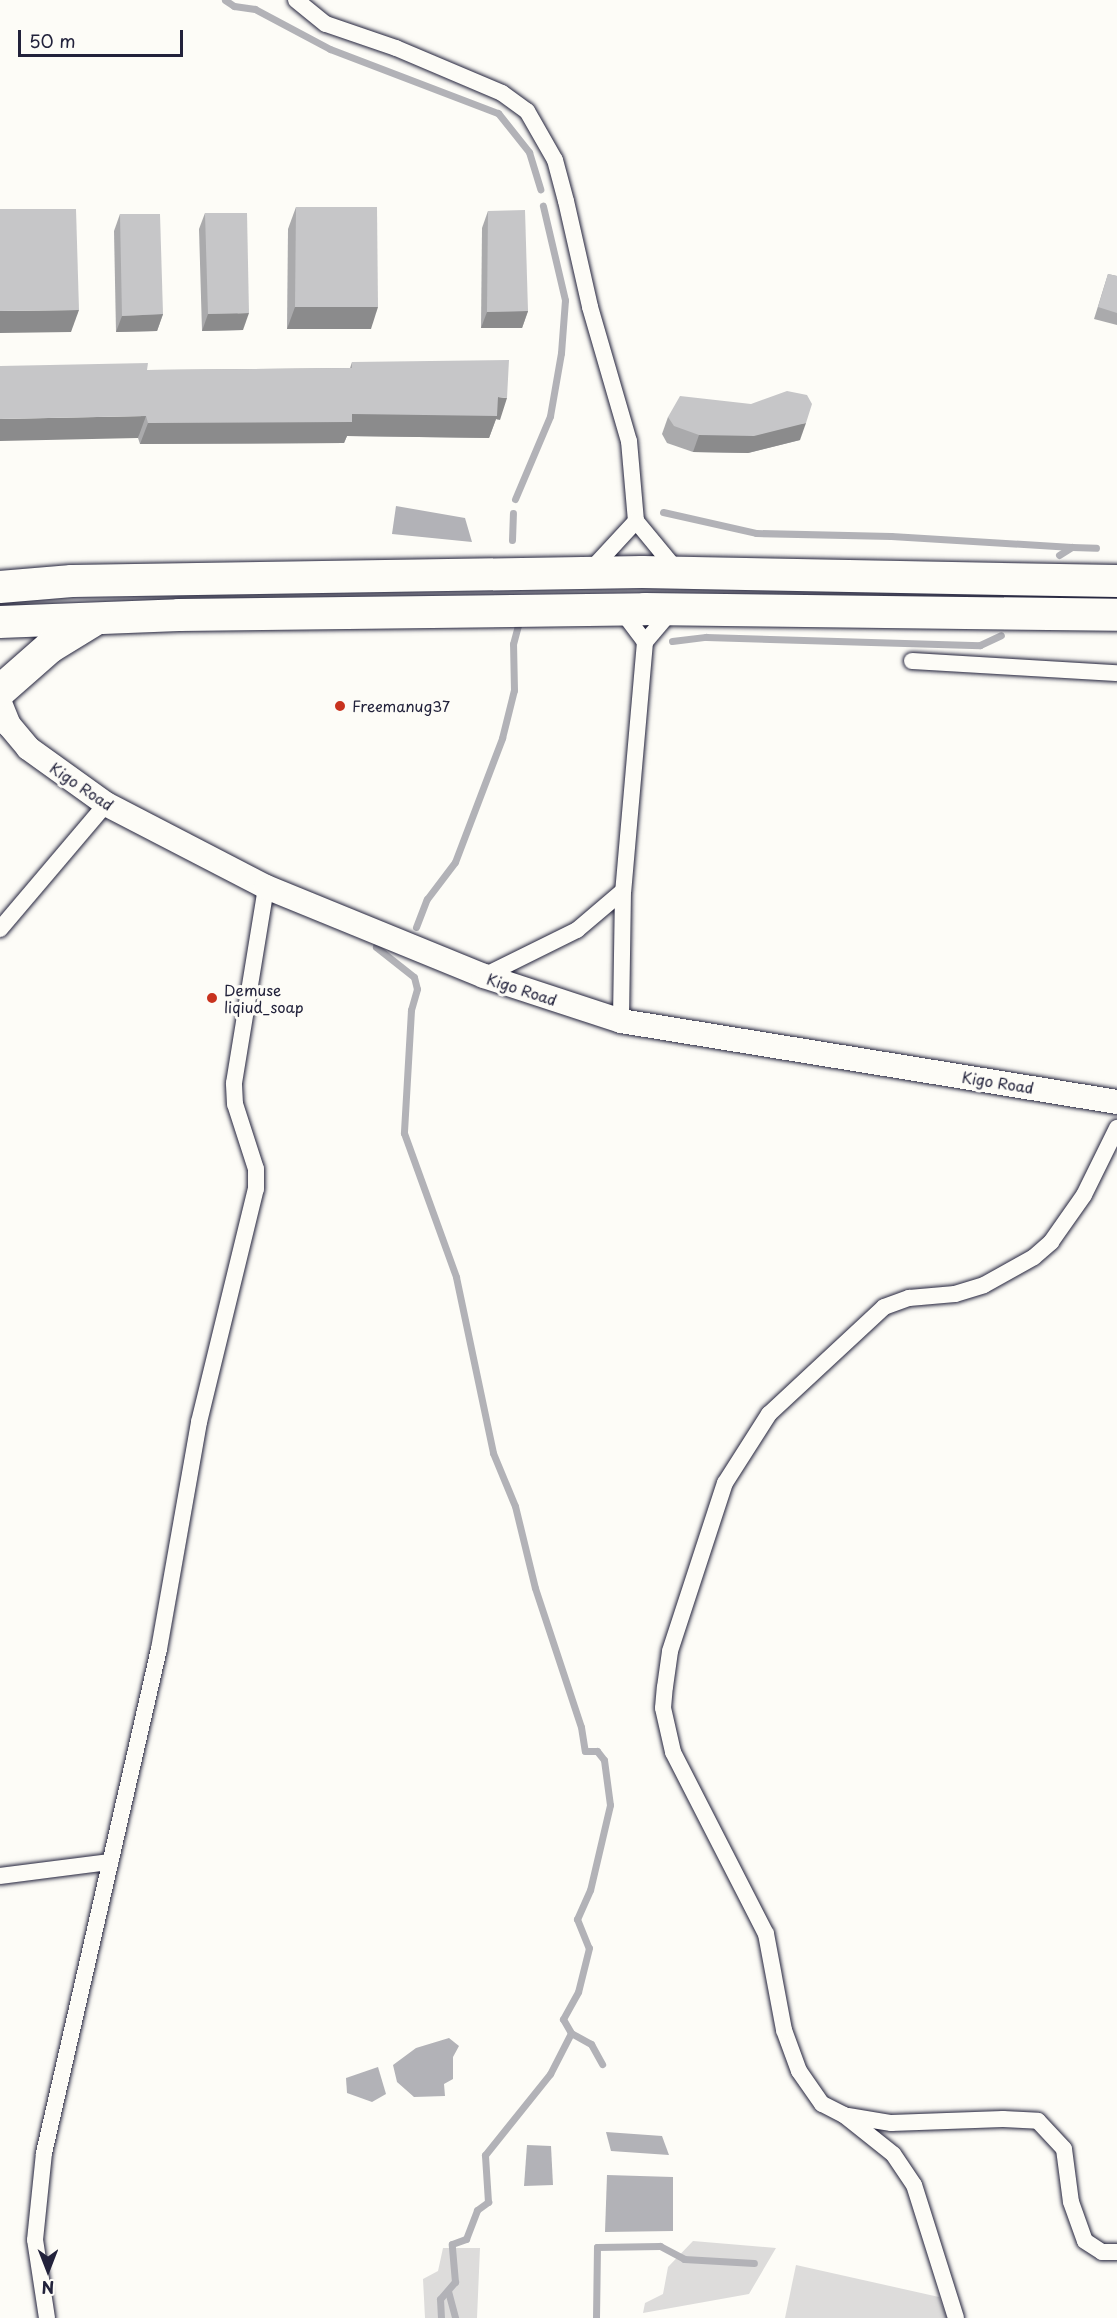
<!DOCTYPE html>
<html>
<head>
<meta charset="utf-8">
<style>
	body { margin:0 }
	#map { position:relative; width:1117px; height:2318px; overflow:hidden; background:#fdfcf7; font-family:"Playpen Sans",sans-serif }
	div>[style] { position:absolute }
	.green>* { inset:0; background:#dddcdb }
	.water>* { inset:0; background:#b2b2b7 }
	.stream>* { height:7px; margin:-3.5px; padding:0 3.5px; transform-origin:3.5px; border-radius:3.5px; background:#b2b2b7 }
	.roads { filter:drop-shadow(0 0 2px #22223b) drop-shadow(0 0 2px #22223b) }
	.street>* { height:16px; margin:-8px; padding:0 8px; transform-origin:8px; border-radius:8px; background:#fdfcf7 }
	.secondary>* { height:24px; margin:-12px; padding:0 12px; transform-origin:12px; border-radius:12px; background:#fdfcf7 }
	.highway>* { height:32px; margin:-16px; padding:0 16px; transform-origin:16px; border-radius:16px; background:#fdfcf7 }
	.wall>* { inset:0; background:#aaaaac }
	.shaded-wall>* { inset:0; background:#8b8b8c }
	.building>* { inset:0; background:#c6c6c8 }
	.dots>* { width:16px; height:16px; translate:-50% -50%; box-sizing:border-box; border:3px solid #fdfcf7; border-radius:50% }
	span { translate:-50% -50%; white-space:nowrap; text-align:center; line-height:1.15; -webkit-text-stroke:6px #fdfcf7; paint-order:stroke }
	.poi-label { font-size:15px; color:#22223b }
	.left { translate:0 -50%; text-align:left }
	.street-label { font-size:15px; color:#22223b }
	.north { position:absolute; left:18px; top:2240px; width:60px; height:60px; -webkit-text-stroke:4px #fdfcf7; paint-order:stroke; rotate:180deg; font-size:16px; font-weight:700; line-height:24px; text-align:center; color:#22223b }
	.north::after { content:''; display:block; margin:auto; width:21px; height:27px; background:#22223b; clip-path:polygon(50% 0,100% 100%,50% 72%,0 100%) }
	.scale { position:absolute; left:18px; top:30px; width:165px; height:27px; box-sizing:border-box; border:3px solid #22223b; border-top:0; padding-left:8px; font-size:18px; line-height:21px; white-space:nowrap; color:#22223b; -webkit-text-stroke:4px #fdfcf7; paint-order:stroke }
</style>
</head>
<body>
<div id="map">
	<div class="green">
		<i style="clip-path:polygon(693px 2241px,776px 2248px,749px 2294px,643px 2313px,645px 2303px,663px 2294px,668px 2267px)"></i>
		<i style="clip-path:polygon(443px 2248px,480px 2248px,477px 2318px,425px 2318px,423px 2279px,438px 2271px)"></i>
		<i style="clip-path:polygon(796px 2265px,939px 2297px,947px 2318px,785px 2318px)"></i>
	</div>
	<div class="water">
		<i style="clip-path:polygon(396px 506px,465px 518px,472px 542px,392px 534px)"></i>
		<i style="clip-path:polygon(449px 2038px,459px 2046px,453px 2057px,453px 2079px,444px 2084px,445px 2096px,414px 2097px,397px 2082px,393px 2065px,416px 2048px)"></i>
		<i style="clip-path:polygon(378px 2067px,386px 2094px,372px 2102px,347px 2093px,346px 2078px)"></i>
		<i style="clip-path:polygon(606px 2132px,662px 2136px,669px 2155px,611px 2151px)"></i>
		<i style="clip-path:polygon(527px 2145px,551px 2146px,553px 2185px,524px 2186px)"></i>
		<i style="clip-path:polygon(607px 2175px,673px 2177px,673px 2231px,605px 2232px)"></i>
	</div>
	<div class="stream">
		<i style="left:225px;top:0;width:11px;rotate:34deg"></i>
		<i style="left:234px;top:6px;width:21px;rotate:8deg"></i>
		<i style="left:255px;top:9px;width:85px;rotate:28.1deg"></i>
		<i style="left:330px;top:49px;width:180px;rotate:20.9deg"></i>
		<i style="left:498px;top:113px;width:50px;rotate:51.5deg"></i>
		<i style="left:529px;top:152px;width:39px;rotate:73deg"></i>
		<i style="left:515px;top:499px;width:90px;rotate:-67.1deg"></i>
		<i style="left:550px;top:416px;width:64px;rotate:-80.1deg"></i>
		<i style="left:561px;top:353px;width:53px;rotate:-85.7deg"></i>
		<i style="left:565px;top:300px;width:97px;rotate:-103.2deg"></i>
		<i style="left:663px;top:512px;width:95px;rotate:12.7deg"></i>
		<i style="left:756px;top:533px;width:135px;rotate:1.3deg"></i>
		<i style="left:891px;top:536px;width:181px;rotate:3.5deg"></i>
		<i style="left:512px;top:540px;width:27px;rotate:-88deg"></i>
		<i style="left:1059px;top:555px;width:15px;rotate:-32deg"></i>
		<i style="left:1072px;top:547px;width:24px;rotate:2deg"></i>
		<i style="left:672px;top:641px;width:34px;rotate:-7deg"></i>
		<i style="left:706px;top:637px;width:274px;rotate:1.7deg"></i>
		<i style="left:980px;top:645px;width:23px;rotate:-25deg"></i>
		<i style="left:416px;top:927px;width:30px;rotate:-69deg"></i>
		<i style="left:427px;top:899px;width:46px;rotate:-52.9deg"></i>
		<i style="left:455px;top:862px;width:133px;rotate:-69.2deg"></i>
		<i style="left:502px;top:738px;width:49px;rotate:-76deg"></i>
		<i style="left:514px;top:690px;width:46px;rotate:-91.2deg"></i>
		<i style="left:513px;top:644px;width:20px;rotate:-75deg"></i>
		<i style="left:378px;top:940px;width:7px;rotate:106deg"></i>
		<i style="left:376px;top:947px;width:48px;rotate:38.3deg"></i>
		<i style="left:414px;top:977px;width:12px;rotate:76deg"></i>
		<i style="left:417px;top:989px;width:22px;rotate:106deg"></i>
		<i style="left:411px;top:1010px;width:123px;rotate:93.3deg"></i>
		<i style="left:404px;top:1133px;width:153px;rotate:70.1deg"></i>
		<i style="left:456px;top:1277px;width:180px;rotate:78.1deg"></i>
		<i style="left:493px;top:1453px;width:57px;rotate:67.5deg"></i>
		<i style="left:515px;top:1506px;width:84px;rotate:76.3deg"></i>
		<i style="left:535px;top:1588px;width:146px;rotate:71.7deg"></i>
		<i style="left:581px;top:1727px;width:24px;rotate:81deg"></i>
		<i style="left:585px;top:1751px;width:12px"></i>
		<i style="left:597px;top:1751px;width:11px;rotate:52deg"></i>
		<i style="left:604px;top:1760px;width:45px;rotate:82.4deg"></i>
		<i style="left:610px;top:1805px;width:87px;rotate:103.2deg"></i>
		<i style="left:590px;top:1890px;width:32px;rotate:114deg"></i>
		<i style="left:577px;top:1919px;width:31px;rotate:68deg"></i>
		<i style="left:589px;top:1948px;width:45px;rotate:104deg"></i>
		<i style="left:578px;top:1992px;width:31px;rotate:119deg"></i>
		<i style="left:563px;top:2019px;width:16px;rotate:60deg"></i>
		<i style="left:571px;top:2033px;width:23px;rotate:29deg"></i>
		<i style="left:591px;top:2044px;width:23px;rotate:61deg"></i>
		<i style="left:448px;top:2291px;width:28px;rotate:75deg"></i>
		<i style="left:441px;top:2318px;width:19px;rotate:-93deg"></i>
		<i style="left:440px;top:2299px;width:23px;rotate:-49deg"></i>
		<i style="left:455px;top:2282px;width:38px;rotate:-95deg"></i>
		<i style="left:452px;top:2244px;width:15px;rotate:-20deg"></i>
		<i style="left:466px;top:2239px;width:31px;rotate:-69deg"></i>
		<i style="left:477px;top:2210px;width:14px;rotate:-36deg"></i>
		<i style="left:488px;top:2202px;width:47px;rotate:-93.7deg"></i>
		<i style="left:485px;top:2155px;width:104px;rotate:-51.3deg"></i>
		<i style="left:550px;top:2074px;width:46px;rotate:-62.9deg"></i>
		<i style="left:596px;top:2318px;width:71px;rotate:-89.2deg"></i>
		<i style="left:597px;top:2247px;width:63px;rotate:-0.9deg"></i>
		<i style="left:660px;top:2246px;width:27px;rotate:28deg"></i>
		<i style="left:684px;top:2259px;width:70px;rotate:3.3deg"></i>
	</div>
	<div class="roads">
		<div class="street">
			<i style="left:296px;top:0;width:38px;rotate:39deg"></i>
			<i style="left:326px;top:24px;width:74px;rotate:18.9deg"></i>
			<i style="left:396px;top:48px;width:115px;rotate:23deg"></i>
			<i style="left:502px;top:93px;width:31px;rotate:36deg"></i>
			<i style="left:527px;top:111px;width:56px;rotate:60.3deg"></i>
			<i style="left:555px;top:160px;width:42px;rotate:75deg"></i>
			<i style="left:566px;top:201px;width:109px;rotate:77.2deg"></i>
			<i style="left:590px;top:307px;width:140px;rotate:73.8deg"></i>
			<i style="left:629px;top:441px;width:80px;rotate:85deg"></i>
			<i style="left:636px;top:521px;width:66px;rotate:50.5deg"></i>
			<i style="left:588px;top:573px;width:71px;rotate:-47.3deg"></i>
			<i style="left:621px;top:610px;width:40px;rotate:53deg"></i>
			<i style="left:645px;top:642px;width:250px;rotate:95deg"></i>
			<i style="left:623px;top:891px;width:130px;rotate:90.9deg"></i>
			<i style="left:645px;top:642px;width:43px;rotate:-49.7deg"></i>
			<i style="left:912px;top:661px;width:205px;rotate:3.4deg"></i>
			<i style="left:0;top:929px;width:164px;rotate:-49.7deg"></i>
			<i style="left:484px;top:976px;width:104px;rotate:-26.3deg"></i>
			<i style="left:577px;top:930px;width:60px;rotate:-40.3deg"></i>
			<i style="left:0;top:1876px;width:111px;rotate:-7.3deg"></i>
			<i style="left:848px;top:2116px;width:44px;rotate:9.2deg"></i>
			<i style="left:891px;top:2123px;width:112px;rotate:-2deg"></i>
			<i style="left:1003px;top:2119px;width:35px;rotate:3deg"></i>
			<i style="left:1038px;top:2121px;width:38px;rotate:47deg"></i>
			<i style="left:1064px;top:2149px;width:53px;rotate:82.5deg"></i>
			<i style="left:1071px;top:2202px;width:41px;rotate:70.3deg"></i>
			<i style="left:1085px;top:2241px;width:20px;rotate:33deg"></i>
			<i style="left:1102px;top:2252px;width:15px"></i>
			<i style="left:47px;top:2318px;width:79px;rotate:-98.7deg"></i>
			<i style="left:35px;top:2240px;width:87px;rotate:-84.1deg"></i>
			<i style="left:44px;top:2153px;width:517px;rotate:-77.15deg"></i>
			<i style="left:159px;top:1649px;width:230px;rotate:-80deg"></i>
			<i style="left:199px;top:1422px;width:240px;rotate:-76.3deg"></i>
			<i style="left:256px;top:1189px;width:20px;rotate:-90deg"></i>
			<i style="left:256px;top:1169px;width:68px;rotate:-107.9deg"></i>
			<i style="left:235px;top:1104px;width:21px;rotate:-93deg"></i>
			<i style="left:234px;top:1083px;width:199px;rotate:-80.7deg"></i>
			<i style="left:956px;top:2318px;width:139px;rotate:-107.5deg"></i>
			<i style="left:914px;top:2185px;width:37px;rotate:-124deg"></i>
			<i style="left:893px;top:2154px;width:63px;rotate:-141.5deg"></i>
			<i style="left:844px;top:2115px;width:25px;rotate:-153deg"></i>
			<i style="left:822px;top:2104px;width:40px;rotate:-124.9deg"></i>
			<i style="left:799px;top:2071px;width:44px;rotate:-110.1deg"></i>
			<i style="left:784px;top:2030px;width:98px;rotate:-100.6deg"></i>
			<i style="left:766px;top:1934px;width:204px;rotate:-117.1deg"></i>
			<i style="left:673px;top:1752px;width:45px;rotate:-102.8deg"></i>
			<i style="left:663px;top:1708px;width:21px;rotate:-85deg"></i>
			<i style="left:665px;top:1687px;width:36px;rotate:-82deg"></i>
			<i style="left:670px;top:1651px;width:177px;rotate:-71.9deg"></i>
			<i style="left:725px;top:1483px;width:82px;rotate:-57.5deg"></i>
			<i style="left:769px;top:1414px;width:157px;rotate:-42.9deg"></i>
			<i style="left:884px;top:1307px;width:27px;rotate:-20deg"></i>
			<i style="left:909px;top:1298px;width:46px;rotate:-5deg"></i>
			<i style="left:955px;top:1294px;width:30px;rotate:-17deg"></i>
			<i style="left:984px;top:1285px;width:57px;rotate:-29.2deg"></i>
			<i style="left:1034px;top:1257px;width:23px;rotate:-41deg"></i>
			<i style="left:1051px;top:1242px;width:57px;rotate:-54.9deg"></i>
			<i style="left:1084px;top:1195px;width:75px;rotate:-63.8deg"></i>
		</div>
		<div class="secondary">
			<i style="left:0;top:703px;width:24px;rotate:68deg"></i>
			<i style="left:9px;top:725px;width:30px;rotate:50deg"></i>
			<i style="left:28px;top:748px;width:96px;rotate:35.7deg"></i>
			<i style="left:106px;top:804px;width:180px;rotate:27.4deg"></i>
			<i style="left:266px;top:887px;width:235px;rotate:22.2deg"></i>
			<i style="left:484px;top:976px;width:144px;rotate:18.2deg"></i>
			<i style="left:621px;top:1021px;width:503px;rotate:9.27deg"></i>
		</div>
		<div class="highway">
			<i style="left:0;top:587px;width:72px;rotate:-4.8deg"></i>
			<i style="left:72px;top:581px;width:570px;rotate:-0.9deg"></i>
			<i style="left:642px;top:572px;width:475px;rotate:1.1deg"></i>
			<i style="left:0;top:622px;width:179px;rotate:-2.2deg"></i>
			<i style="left:179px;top:615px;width:466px;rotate:-0.7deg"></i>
			<i style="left:645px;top:609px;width:472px;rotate:0.7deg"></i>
			<i style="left:0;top:691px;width:67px;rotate:-41.3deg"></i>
			<i style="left:50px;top:647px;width:54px;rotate:-31.3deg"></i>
		</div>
	</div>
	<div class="wall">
		<i style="clip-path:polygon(296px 207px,371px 329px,287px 329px,288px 229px)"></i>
		<i style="clip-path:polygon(488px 211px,528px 311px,522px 328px,481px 328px,482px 228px)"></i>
		<i style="clip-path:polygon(205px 213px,243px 330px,202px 331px,199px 229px)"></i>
		<i style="clip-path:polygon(120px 214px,163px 314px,157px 331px,116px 332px,114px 231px)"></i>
		<i style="clip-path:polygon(1108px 274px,1117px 276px,1117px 325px,1094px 319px)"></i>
		<i style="clip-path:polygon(352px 362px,500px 420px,496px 419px,489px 438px,347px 436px,344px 443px,140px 444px,138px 438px,147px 370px,350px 368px)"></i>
		<i style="clip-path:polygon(668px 417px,800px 440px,748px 453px,693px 452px,667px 443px,662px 434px)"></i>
	</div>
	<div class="shaded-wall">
		<i style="clip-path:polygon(295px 307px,378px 307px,371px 329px,287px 329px)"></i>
		<i style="clip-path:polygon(79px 310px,71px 332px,0 333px,0 311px)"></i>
		<i style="clip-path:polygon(528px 311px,522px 328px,481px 328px,487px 312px)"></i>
		<i style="clip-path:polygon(249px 313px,243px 330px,202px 331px,208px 314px)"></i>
		<i style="clip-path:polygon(163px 314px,157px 331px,116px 332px,122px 316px)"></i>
		<i style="clip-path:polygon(498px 397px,507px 398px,500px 420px,496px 419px,489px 438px,347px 436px,344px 443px,140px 444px,148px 423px,352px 414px)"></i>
		<i style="clip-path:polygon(146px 416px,138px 438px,0 441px,0 419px)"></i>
		<i style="clip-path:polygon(806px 423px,800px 440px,748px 453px,693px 452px,699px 435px)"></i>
	</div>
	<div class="building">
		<i style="clip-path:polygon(296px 207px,377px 207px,378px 307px,295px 307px)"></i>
		<i style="clip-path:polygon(0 209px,76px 209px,79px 310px,0 311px)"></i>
		<i style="clip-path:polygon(525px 210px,528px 311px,487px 312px,488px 211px)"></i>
		<i style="clip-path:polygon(205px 213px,247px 213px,249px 313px,208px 314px)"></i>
		<i style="clip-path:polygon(120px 214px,160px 214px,163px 314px,122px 316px)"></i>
		<i style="clip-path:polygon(1108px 274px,1117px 276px,1117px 313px,1098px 307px)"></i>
		<i style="clip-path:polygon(509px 360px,507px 398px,498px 397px,497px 416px,352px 414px,352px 422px,148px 423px,146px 416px,0 419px,0 366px,148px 363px,147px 370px,352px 368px,352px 362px)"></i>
		<i style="clip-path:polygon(787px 391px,807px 395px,812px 404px,806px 423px,754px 436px,699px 435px,674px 426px,668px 417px,680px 396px,751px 404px)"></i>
	</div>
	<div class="dots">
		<i style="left:340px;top:706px;background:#c8321e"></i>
		<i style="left:212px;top:998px;background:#c8321e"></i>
	</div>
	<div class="poi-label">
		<span class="left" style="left:352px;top:706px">Freemanug37</span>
		<span class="left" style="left:224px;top:998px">Demuse<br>liqiud_soap</span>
	</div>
	<div class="street-label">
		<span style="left:82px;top:786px;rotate:34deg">Kigo Road</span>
		<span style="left:522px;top:989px;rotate:18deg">Kigo Road</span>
		<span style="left:998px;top:1082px;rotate:9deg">Kigo Road</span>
	</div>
	<div class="north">N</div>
	<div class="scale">50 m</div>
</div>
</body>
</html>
